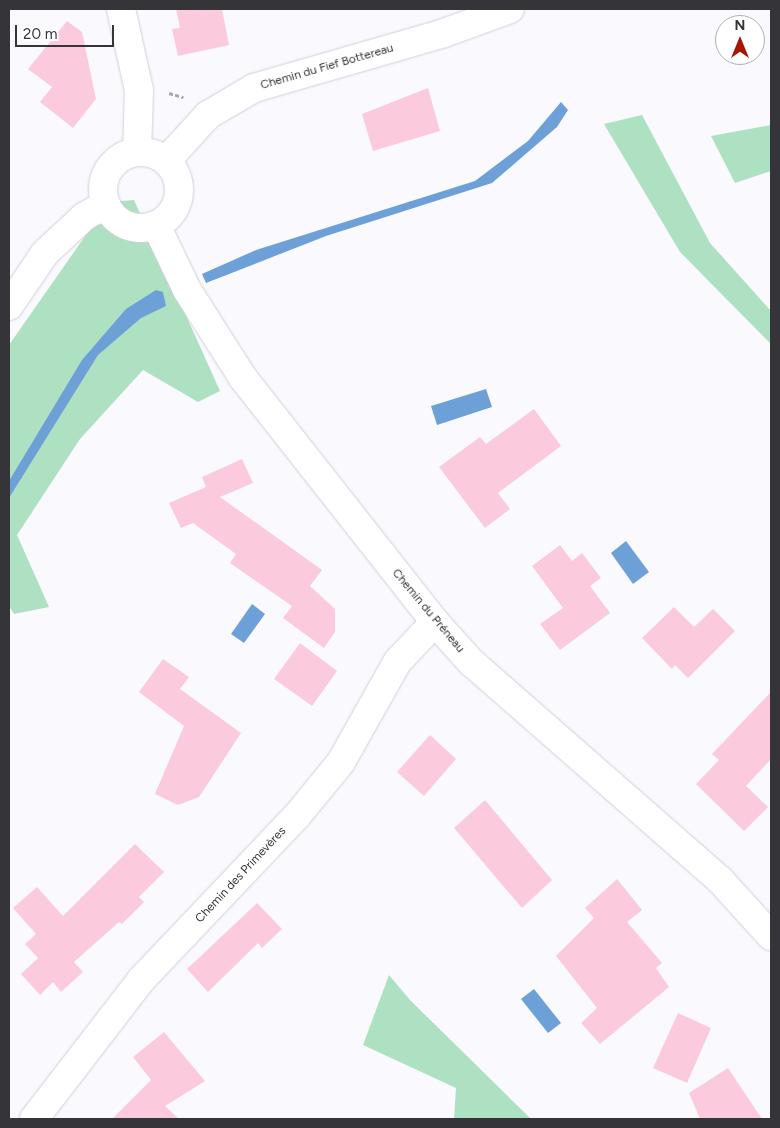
<!DOCTYPE html>
<html>
<head>
<meta charset="utf-8">
<style>
	body { margin:0 }
	#map { position:relative; width:780px; height:1128px; overflow:hidden; background:#f9f9fe; font-family:Figtree,sans-serif }
	div>[style] { position:absolute }
	.green>* { inset:0; background:#aee1c1 }
	.water>* { inset:0; background:#6ea0d8 }
	.building>* { inset:0; background:#fbcbdd }
	.path>* { height:3px; margin-top:-1.5px; transform-origin:0; background:repeating-linear-gradient(90deg,#a7a7ac 0 4px,transparent 0 6.5px) }
	.roads { filter:drop-shadow(0 0 1px #d0d0d9) drop-shadow(0 0 1px #d0d0d9) }
	.street>* { height:28px; margin:-14px; padding:0 14px; transform-origin:14px; border-radius:14px; background:#fff }
	.street>.ring { margin:-14px; padding:0; box-sizing:content-box; background:none; border:28px solid #fff; border-radius:50% }
	span { translate:-50% -50%; white-space:nowrap; text-align:center; line-height:1.15; -webkit-text-stroke:4.5px #fff; paint-order:stroke }
	.street-label { font-size:12px; color:#353539 }
	.frame { position:absolute; inset:0; border:10px solid #353539; pointer-events:none }
	.north { position:absolute; left:715px; top:15px; width:50px; height:50px; box-sizing:border-box; background:#fff; border:1px solid #aeaeb0; border-radius:50%; rotate:0deg; font-size:14px; font-weight:700; line-height:20px; text-align:center; color:#353539 }
	.north::after { content:''; display:block; margin:auto; width:18px; height:22px; background:#a71604; clip-path:polygon(50% 0,100% 100%,50% 72%,0 100%) }
	.scale { position:absolute; left:15px; top:25px; width:99px; height:22px; box-sizing:border-box; border:2px solid #353539; border-top:0; padding-left:6px; font-size:15px; line-height:18px; white-space:nowrap; color:#353539; -webkit-text-stroke:4px #fff; paint-order:stroke }
</style>
</head>
<body>
<div id="map">
	<div class="green">
		<i style="clip-path:polygon(642px 115px,710px 243px,771px 311px,771px 344px,680px 252px,604px 124px)"></i>
		<i style="clip-path:polygon(771px 125px,771px 171px,735px 183px,711px 136px)"></i>
		<i style="clip-path:polygon(134px 200px,220px 391px,198px 402px,143px 370px,80px 439px,17px 535px,49px 607px,14px 614px,9px 606px,9px 345px,109px 202px)"></i>
		<i style="clip-path:polygon(389px 975px,410px 1000px,531px 1119px,454px 1119px,456px 1088px,363px 1045px)"></i>
	</div>
	<div class="water">
		<i style="clip-path:polygon(561px 102px,568px 110px,557px 127px,492px 183px,326px 236px,206px 283px,202px 274px,256px 250px,475px 181px,528px 141px)"></i>
		<i style="clip-path:polygon(156px 290px,163px 292px,166px 306px,141px 318px,98px 355px,9px 498px,9px 481px,82px 360px,126px 309px)"></i>
		<i style="clip-path:polygon(486px 389px,492px 407px,437px 425px,431px 406px)"></i>
		<i style="clip-path:polygon(626px 541px,649px 572px,633px 584px,611px 553px)"></i>
		<i style="clip-path:polygon(252px 604px,265px 614px,244px 643px,231px 634px)"></i>
		<i style="clip-path:polygon(534px 989px,561px 1023px,548px 1033px,521px 999px)"></i>
	</div>
	<div class="building">
		<i style="clip-path:polygon(176px 9px,222px 9px,229px 45px,178px 56px,172px 29px,180px 28px)"></i>
		<i style="clip-path:polygon(67px 21px,82px 32px,96px 99px,73px 128px,40px 102px,52px 87px,28px 69px)"></i>
		<i style="clip-path:polygon(428px 88px,440px 131px,373px 151px,362px 114px)"></i>
		<i style="clip-path:polygon(534px 409px,561px 446px,498px 493px,510px 509px,485px 528px,439px 467px,480px 437px,486px 444px)"></i>
		<i style="clip-path:polygon(242px 459px,253px 483px,220px 497px,322px 570px,310px 586px,335px 609px,335px 632px,324px 648px,283px 618px,292px 606px,230px 563px,236px 554px,193px 523px,181px 528px,169px 503px,206px 487px,202px 477px)"></i>
		<i style="clip-path:polygon(560px 545px,572px 561px,582px 553px,601px 578px,590px 586px,610px 613px,560px 650px,540px 624px,563px 608px,532px 566px)"></i>
		<i style="clip-path:polygon(674px 607px,694px 627px,713px 609px,735px 631px,688px 678px,675px 665px,672px 669px,642px 638px)"></i>
		<i style="clip-path:polygon(300px 643px,337px 671px,312px 706px,274px 679px)"></i>
		<i style="clip-path:polygon(163px 659px,189px 677px,180px 689px,241px 733px,199px 797px,178px 805px,155px 794px,184px 726px,139px 692px)"></i>
		<i style="clip-path:polygon(771px 692px,771px 759px,746px 786px,768px 807px,744px 831px,696px 784px,719px 760px,712px 754px)"></i>
		<i style="clip-path:polygon(430px 735px,456px 759px,424px 796px,397px 772px)"></i>
		<i style="clip-path:polygon(485px 800px,552px 880px,522px 908px,454px 828px)"></i>
		<i style="clip-path:polygon(135px 844px,164px 872px,139px 897px,144px 902px,122px 924px,119px 922px,74px 962px,83px 972px,61px 992px,53px 982px,40px 995px,21px 974px,38px 958px,25px 944px,36px 934px,13px 908px,37px 887px,63px 916px)"></i>
		<i style="clip-path:polygon(617px 879px,642px 910px,627px 922px,662px 963px,656px 968px,669px 987px,600px 1044px,581px 1023px,597px 1008px,556px 956px,594px 918px,585px 908px)"></i>
		<i style="clip-path:polygon(257px 903px,282px 929px,262px 948px,258px 943px,208px 992px,187px 969px)"></i>
		<i style="clip-path:polygon(678px 1013px,711px 1028px,687px 1083px,653px 1068px)"></i>
		<i style="clip-path:polygon(164px 1032px,205px 1081px,165px 1106px,179px 1119px,112px 1119px,151px 1080px,133px 1057px)"></i>
		<i style="clip-path:polygon(728px 1068px,762px 1119px,700px 1119px,689px 1093px)"></i>
	</div>
	<div class="path">
		<i style="left:169px;top:93px;width:15px;rotate:16deg"></i>
	</div>
	<div class="roads">
		<div class="street">
			<i style="left:121px;top:9px;width:83px;rotate:77.5deg"></i>
			<i style="left:139px;top:90px;width:62px;rotate:91.8deg"></i>
			<i class="ring" style="left:103px;top:152px;width:48px;height:48px"></i>
			<i style="left:166px;top:161px;width:62px;rotate:-47.6deg"></i>
			<i style="left:208px;top:115px;width:53px;rotate:-30.4deg"></i>
			<i style="left:254px;top:88px;width:198px;rotate:-16.1deg"></i>
			<i style="left:444px;top:33px;width:70px;rotate:-20deg"></i>
			<i style="left:156px;top:225px;width:72px;rotate:64.5deg"></i>
			<i style="left:187px;top:290px;width:104px;rotate:57.5deg"></i>
			<i style="left:243px;top:378px;width:310px;rotate:51.8deg"></i>
			<i style="left:435px;top:622px;width:54px;rotate:48deg"></i>
			<i style="left:471px;top:662px;width:331px;rotate:41.2deg"></i>
			<i style="left:720px;top:880px;width:76px;rotate:47.7deg"></i>
			<i style="left:9px;top:306px;width:64px;rotate:-55.8deg"></i>
			<i style="left:45px;top:253px;width:54px;rotate:-42.8deg"></i>
			<i style="left:85px;top:216px;width:24px;rotate:-28deg"></i>
			<i style="left:34px;top:1119px;width:177px;rotate:-52.4deg"></i>
			<i style="left:142px;top:979px;width:224px;rotate:-46.5deg"></i>
			<i style="left:296px;top:817px;width:71px;rotate:-50.7deg"></i>
			<i style="left:341px;top:762px;width:116px;rotate:-60.6deg"></i>
			<i style="left:398px;top:661px;width:54px;rotate:-46.5deg"></i>
		</div>
	</div>
	<div class="street-label">
		<span style="left:327px;top:67px;rotate:-16deg">Chemin du Fief Bottereau</span>
		<span style="left:428px;top:611px;rotate:50deg">Chemin du Préneau</span>
		<span style="left:241px;top:875px;rotate:-47deg">Chemin des Primevères</span>
	</div>
	<div class="frame"></div>
	<div class="north">N</div>
	<div class="scale">20 m</div>
</div>
</body>
</html>
